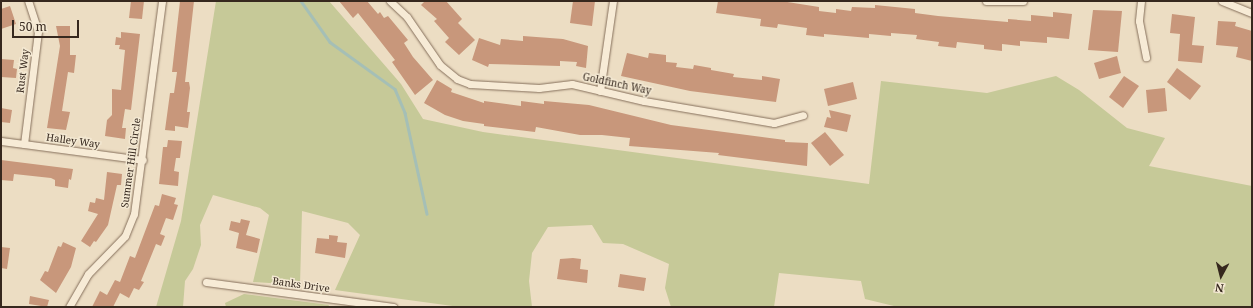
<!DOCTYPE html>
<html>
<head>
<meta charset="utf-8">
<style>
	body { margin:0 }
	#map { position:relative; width:1253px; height:308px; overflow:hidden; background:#ecddc3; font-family:"Noto Serif",serif }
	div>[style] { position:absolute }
	.green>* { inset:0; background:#c6c998 }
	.stream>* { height:2.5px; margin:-1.25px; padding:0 1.25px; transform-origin:1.25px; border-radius:1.25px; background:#a5bfb6 }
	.building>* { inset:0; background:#c8977b }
	.roads { filter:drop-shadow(0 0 1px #856f5b) drop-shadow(0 0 1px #856f5b) }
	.minor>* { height:7px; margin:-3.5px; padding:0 3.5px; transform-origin:3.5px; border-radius:3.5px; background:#f7ebd6 }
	span { translate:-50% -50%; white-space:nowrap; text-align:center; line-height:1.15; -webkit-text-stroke:3px #f3e8d2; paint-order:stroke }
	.street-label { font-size:10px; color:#36281e }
	.frame { position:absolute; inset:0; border:2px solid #36281e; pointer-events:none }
	.north { position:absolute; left:1201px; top:256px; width:40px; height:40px; -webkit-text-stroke:3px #f3e8d2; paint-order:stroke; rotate:187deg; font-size:11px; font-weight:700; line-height:16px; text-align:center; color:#36281e }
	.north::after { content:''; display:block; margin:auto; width:14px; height:18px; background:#36281e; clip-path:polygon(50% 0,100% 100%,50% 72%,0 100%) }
	.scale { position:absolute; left:12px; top:20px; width:67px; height:18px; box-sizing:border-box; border:2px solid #36281e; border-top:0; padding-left:5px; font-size:12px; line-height:14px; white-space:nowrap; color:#36281e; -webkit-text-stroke:3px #f3e8d2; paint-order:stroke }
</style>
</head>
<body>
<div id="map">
	<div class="green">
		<i style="clip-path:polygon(216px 1px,329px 1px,401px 84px,423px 119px,483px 132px,869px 184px,881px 81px,987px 93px,1056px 76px,1079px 90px,1127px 128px,1165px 138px,1149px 166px,1252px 186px,1252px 307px,898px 307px,865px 299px,861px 281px,779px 273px,774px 307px,671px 307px,665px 288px,669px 264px,623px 244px,603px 243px,592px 225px,548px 227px,532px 253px,529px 281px,532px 307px,460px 307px,335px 290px,360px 235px,348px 223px,302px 211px,300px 285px,253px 282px,269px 215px,260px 208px,213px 195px,200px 225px,201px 245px,193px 269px,185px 281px,183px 307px,156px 307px,181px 221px)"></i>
		<i style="clip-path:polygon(244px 294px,329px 305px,328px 307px,226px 307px,225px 303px)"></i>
	</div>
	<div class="stream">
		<i style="left:301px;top:1px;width:50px;rotate:54.7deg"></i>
		<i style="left:330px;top:42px;width:80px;rotate:35.9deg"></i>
		<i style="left:395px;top:89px;width:26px;rotate:67deg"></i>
		<i style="left:405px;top:113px;width:103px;rotate:77.7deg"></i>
	</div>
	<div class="building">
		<i style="clip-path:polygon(131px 1px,144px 1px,142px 19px,129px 18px)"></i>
		<i style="clip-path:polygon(180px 1px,194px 1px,185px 82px,189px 82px,190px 88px,187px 112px,190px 112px,188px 128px,175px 126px,175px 131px,165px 130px,170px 93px,174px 93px,177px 72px,172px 72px)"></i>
		<i style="clip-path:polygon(339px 1px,367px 1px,378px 14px,380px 12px,384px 18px,388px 16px,408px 40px,404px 43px,413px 57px,433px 80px,415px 95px,392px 62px,395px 60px,358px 13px,353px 18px)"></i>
		<i style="clip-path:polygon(425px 1px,446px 1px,462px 19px,458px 23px,475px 40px,459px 55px,445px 42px,449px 38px,434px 21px,437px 19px,421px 5px)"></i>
		<i style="clip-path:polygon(573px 1px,595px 1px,592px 26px,570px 23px)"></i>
		<i style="clip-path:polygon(718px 1px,781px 1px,819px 7px,819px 11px,836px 13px,836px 9px,851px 11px,852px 7px,875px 8px,875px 5px,915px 9px,915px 13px,938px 16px,1008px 22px,1008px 19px,1031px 21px,1031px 15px,1053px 17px,1053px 12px,1072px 14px,1069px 39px,1047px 37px,1047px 43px,1020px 41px,1020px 46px,1002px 44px,1002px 51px,984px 49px,984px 45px,957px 42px,956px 48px,938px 46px,939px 42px,916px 39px,917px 35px,891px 33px,891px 36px,869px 34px,869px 38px,824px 34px,824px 37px,806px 35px,807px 28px,778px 24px,777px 28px,760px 26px,761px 19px,716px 13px)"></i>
		<i style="clip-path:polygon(10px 6px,16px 24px,1px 29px,1px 9px)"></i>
		<i style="clip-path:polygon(1093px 10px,1122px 11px,1118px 52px,1088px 50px)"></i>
		<i style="clip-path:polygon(1172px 14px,1195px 17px,1192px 45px,1204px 46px,1202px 63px,1178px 61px,1180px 34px,1170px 33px)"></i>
		<i style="clip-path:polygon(1218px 21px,1236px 22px,1235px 26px,1252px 31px,1252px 61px,1236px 57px,1238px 47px,1216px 45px)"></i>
		<i style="clip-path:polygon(56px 26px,70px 26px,70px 55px,76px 55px,74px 73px,68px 72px,62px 111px,70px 112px,66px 130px,47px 128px,60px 46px)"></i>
		<i style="clip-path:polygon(121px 32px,140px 34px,131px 110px,125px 109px,122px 128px,126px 128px,125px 139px,105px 136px,107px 120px,112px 115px,112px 89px,121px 90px,125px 50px,119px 49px,120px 45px,115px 45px,116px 37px,121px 38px)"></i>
		<i style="clip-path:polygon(523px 36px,563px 39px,588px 46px,586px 68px,576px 66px,577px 62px,560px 61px,560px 66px,489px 64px,488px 67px,472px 60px,479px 38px,500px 45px,501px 39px,523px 41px)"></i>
		<i style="clip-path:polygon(627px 53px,648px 58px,649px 53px,666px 55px,666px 62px,677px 63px,676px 67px,693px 69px,694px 65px,711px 68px,711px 70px,734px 74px,733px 77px,762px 80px,762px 76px,780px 79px,776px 102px,690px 91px,621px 76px)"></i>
		<i style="clip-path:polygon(1117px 56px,1121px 73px,1099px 79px,1094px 63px)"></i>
		<i style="clip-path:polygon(1px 59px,14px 60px,13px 68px,17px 69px,16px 78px,1px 77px)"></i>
		<i style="clip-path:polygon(1177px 68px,1201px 86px,1190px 100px,1167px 82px)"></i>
		<i style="clip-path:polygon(1124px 76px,1139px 86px,1123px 108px,1109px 97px)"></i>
		<i style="clip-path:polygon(437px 80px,452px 89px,451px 92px,484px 103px,484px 101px,521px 106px,521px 101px,544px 104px,544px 101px,589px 105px,671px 125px,785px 140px,785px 142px,808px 143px,807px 166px,718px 155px,719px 153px,629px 146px,630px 138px,602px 135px,580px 135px,536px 127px,535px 132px,484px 126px,484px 124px,463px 121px,445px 115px,424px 103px)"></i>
		<i style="clip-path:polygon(853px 82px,857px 99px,828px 106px,824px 89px)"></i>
		<i style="clip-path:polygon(1165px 88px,1167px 111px,1148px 113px,1146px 90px)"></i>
		<i style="clip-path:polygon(1px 108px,12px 110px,10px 123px,1px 122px)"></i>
		<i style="clip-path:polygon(829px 110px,851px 115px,847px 132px,824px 127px,827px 117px,831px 118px)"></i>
		<i style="clip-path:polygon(825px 132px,844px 155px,830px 166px,811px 143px)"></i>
		<i style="clip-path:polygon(168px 140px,182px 141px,180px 158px,176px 158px,174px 171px,179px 172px,178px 186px,159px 184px,163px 147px,167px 147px)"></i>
		<i style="clip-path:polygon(1px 160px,73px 169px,71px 180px,69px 179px,68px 188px,55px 186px,55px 180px,51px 178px,14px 174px,13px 181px,1px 180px)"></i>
		<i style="clip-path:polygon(107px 172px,122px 174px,121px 185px,117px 185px,108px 225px,96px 242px,94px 241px,90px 247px,81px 241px,98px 214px,88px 211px,90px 202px,95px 203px,96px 198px,104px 200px)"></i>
		<i style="clip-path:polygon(162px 194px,176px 198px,174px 204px,178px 205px,173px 220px,166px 218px,160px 234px,165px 236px,161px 246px,156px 244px,141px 281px,144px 282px,139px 290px,134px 288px,129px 298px,120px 293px,113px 307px,92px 307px,100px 291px,107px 295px,115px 280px,120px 282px,130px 256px,135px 258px,155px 205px,159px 206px)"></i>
		<i style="clip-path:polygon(241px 219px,250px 221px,246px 235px,260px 239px,257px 253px,236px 248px,239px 233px,229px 230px,231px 221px,240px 223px)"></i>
		<i style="clip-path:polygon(329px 235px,338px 236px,337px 242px,347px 243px,345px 258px,315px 253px,317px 238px,329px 239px)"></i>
		<i style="clip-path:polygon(63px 242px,76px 248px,71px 267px,56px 293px,40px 280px,45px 271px,48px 272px,58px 246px,61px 247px)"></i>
		<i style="clip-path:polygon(1px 247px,10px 248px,7px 269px,1px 268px)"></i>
		<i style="clip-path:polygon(573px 258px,581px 259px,580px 269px,588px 270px,587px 283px,557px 279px,560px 259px)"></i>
		<i style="clip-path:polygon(620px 274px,646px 278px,644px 291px,618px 287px)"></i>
		<i style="clip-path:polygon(30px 296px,49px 300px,47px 307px,29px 304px)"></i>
	</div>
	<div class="roads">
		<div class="minor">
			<i style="left:390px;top:1px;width:23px;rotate:43deg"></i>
			<i style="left:407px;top:17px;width:58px;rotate:55.5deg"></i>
			<i style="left:440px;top:65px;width:22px;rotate:39deg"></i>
			<i style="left:457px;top:79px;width:14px;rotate:21deg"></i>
			<i style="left:470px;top:84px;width:69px;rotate:3.3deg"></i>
			<i style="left:539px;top:88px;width:33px;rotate:-7deg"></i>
			<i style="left:572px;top:84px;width:74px;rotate:13.3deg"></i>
			<i style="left:644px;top:101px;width:132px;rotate:9.6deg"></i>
			<i style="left:774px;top:123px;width:30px;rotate:-15deg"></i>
			<i style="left:986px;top:1px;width:37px"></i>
			<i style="left:1141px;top:1px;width:20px;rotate:96deg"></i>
			<i style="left:1139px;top:21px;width:37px;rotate:79deg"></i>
			<i style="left:1222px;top:1px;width:32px;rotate:22deg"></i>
			<i style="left:600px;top:91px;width:91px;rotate:-81.8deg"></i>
			<i style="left:1px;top:141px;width:143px;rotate:7.6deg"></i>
			<i style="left:24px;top:144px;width:114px;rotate:-82.9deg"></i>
			<i style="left:38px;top:31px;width:32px;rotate:-108deg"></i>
			<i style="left:206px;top:282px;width:189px;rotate:7.6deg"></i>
			<i style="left:69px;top:307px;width:38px;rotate:-60deg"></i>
			<i style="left:88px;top:274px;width:53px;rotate:-45.8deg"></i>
			<i style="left:125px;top:236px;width:24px;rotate:-68deg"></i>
			<i style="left:134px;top:214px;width:215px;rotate:-82.5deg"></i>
		</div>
	</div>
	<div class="street-label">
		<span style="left:23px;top:71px;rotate:-83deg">Rust Way</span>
		<span style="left:617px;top:84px;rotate:12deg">Goldfinch Way</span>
		<span style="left:73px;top:141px;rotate:8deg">Halley Way</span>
		<span style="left:131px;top:163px;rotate:-82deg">Summer Hill Circle</span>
		<span style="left:301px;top:285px;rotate:8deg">Banks Drive</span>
	</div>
	<div class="frame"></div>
	<div class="north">N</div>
	<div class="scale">50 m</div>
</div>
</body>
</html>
